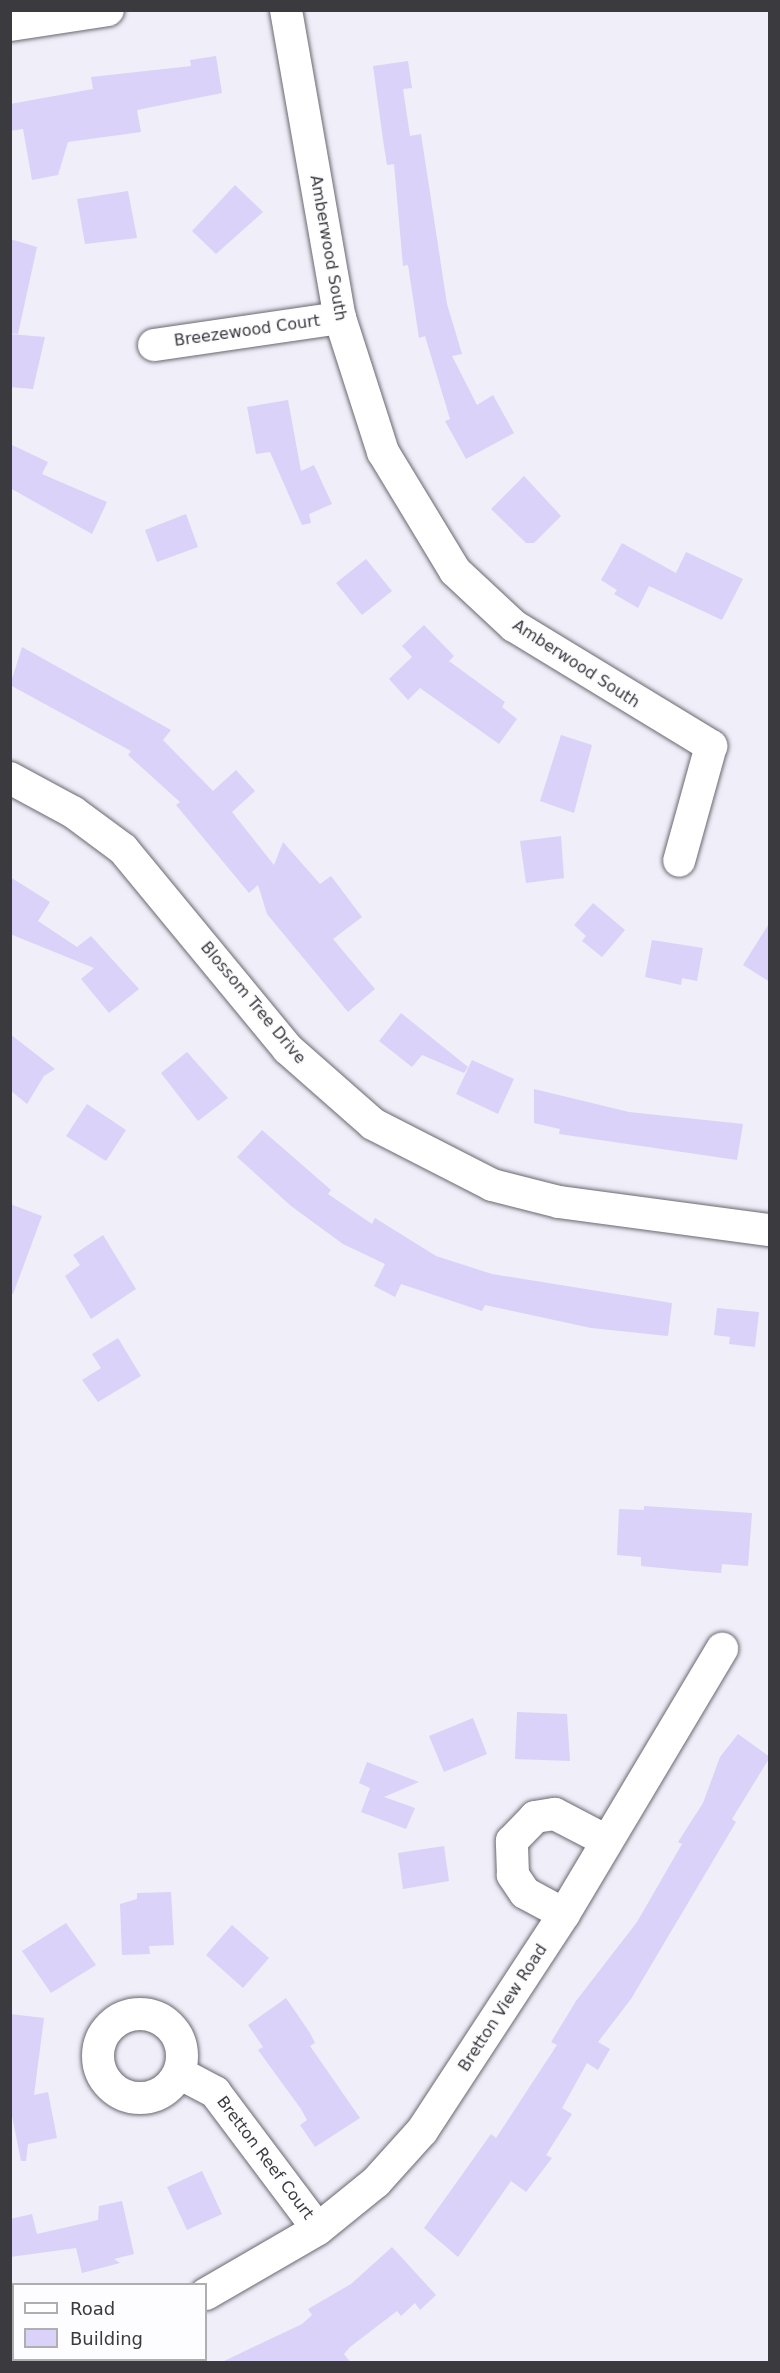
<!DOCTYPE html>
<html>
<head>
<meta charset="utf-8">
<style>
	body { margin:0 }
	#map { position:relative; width:780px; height:2373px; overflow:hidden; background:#f0eef9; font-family:"DejaVu Sans",sans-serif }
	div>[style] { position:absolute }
	.building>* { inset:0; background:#dad2f8 }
	.roads { filter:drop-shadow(0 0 2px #6a6871) drop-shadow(0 0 2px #6a6871) }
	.minor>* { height:32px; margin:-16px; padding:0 16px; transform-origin:16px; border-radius:16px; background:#fff }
	.minor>.ring { margin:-16px; padding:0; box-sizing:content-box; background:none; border:32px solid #fff; border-radius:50% }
	span { translate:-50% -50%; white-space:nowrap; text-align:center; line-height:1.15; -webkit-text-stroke:4.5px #fdfdff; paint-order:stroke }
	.street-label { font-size:16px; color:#3b3a3e }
	.frame { position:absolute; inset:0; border:12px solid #3b3a3e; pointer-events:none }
	.legend { position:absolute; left:12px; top:2283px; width:195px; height:78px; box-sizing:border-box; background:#fdfdff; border:2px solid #afafb2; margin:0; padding:8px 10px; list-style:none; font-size:18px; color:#3b3a3e }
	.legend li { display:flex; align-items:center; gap:12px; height:30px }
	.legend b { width:30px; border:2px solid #afafb2 }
</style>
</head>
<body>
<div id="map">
	<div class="building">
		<i style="clip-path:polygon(216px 56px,222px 93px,137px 110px,141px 132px,68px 142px,58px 175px,32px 180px,23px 129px,10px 131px,10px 104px,93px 89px,91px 77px,191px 66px,190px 60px)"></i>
		<i style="clip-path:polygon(408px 61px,412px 88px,403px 89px,410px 136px,421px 134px,447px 304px,462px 354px,452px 356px,477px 405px,493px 395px,514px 433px,466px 459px,445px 421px,450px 419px,425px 336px,419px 338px,408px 265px,403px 266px,394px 164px,387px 165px,383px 140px,373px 66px)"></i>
		<i style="clip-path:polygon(235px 185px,263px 212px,216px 254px,192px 231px)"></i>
		<i style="clip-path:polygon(128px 191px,137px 238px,85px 244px,77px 199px)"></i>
		<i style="clip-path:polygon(10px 239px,37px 247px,18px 334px,10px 333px)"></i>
		<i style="clip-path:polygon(10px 334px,45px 337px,33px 389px,10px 387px)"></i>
		<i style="clip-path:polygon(288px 400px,301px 471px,314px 465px,332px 504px,309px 514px,311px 523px,302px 525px,270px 452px,256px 454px,247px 407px)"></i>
		<i style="clip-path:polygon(10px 444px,48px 462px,42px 474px,107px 502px,92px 534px,10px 488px)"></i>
		<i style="clip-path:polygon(524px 476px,561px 516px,534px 543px,526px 543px,491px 509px)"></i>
		<i style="clip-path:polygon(186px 514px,198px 547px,157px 562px,145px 530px)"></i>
		<i style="clip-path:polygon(622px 543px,676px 573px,686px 552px,743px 579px,722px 620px,649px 586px,638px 608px,614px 594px,617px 590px,601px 580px)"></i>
		<i style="clip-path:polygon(366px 559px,392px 591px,362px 615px,336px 583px)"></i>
		<i style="clip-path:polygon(424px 625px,454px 656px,449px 661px,505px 702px,502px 707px,517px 719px,499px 744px,420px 688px,408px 700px,389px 679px,412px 657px,402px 646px)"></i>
		<i style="clip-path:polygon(22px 647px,171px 730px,163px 740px,213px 791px,236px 770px,255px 791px,232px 812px,274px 865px,283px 842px,320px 884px,331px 876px,362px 917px,333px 939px,375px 989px,348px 1012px,267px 914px,258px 885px,249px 893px,176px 805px,180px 802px,128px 755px,131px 751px,10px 685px)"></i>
		<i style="clip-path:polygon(561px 735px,592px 745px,574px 813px,540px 801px)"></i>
		<i style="clip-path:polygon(561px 836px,564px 878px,526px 883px,520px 841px)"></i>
		<i style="clip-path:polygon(10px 877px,50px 902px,38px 921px,77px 947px,91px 936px,139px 989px,109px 1013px,81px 979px,94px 968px,10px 934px)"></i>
		<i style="clip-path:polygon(593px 903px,625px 930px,602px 957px,582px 941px,586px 936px,574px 925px)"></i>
		<i style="clip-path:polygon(770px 922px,770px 982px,743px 965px)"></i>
		<i style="clip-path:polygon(652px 940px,703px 948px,697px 981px,682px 978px,681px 985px,645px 977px)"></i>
		<i style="clip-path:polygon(401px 1013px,468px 1067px,464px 1073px,422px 1055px,412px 1067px,379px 1041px)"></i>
		<i style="clip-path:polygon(10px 1034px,55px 1069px,44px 1076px,27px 1104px,10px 1090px)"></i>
		<i style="clip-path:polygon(187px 1052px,228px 1098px,198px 1121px,161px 1073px)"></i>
		<i style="clip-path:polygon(472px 1060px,514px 1079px,498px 1114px,456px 1094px)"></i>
		<i style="clip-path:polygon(534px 1089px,629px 1112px,743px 1124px,737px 1160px,559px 1134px,560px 1129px,534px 1123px)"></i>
		<i style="clip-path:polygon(87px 1104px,126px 1130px,106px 1161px,66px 1136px)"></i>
		<i style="clip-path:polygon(262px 1130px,331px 1190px,328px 1194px,372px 1224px,375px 1218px,436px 1256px,492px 1274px,672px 1303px,668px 1336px,591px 1328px,485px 1305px,482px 1311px,401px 1284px,395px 1297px,374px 1286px,385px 1264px,343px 1244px,291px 1206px,237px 1157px)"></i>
		<i style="clip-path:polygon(10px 1204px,42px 1216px,13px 1294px,10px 1293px)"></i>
		<i style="clip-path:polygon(103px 1235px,136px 1289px,91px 1319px,65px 1276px,80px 1265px,73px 1255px)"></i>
		<i style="clip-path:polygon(717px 1308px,759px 1312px,755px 1347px,729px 1344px,730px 1337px,714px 1335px)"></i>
		<i style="clip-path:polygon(118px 1338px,141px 1376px,98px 1402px,82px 1380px,101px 1368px,92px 1354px)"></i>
		<i style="clip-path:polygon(644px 1506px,752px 1513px,748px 1566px,722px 1564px,721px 1573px,693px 1571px,641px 1566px,641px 1557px,617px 1555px,619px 1509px,644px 1510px)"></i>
		<i style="clip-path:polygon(517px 1712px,567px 1714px,570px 1761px,515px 1759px)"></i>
		<i style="clip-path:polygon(473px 1718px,487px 1754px,444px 1772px,429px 1736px)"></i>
		<i style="clip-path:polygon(738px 1734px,770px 1757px,732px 1819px,736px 1822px,631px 1999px,598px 2042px,610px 2049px,598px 2070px,587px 2063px,562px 2108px,572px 2114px,546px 2155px,552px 2158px,526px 2192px,511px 2181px,458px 2257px,424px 2228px,491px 2134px,496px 2138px,557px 2045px,551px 2042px,576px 2001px,637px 1922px,682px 1844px,678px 1842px,703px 1803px,720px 1757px)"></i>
		<i style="clip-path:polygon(367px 1762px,419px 1782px,384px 1797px,415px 1808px,406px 1829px,361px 1812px,370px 1788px,359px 1783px)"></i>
		<i style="clip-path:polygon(444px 1846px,449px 1881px,403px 1889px,398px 1853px)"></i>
		<i style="clip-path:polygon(171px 1892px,174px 1945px,149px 1946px,150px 1954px,122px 1955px,120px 1904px,137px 1899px,137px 1893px)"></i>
		<i style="clip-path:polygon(66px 1923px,96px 1965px,51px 1993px,22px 1951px)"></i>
		<i style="clip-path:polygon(232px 1925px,269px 1958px,243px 1988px,206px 1955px)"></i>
		<i style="clip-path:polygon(286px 1998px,310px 2033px,315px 2043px,310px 2046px,360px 2118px,315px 2147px,300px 2125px,307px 2120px,301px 2109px,258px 2050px,263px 2047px,248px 2025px)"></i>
		<i style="clip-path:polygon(10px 2014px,44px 2018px,34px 2095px,48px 2092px,57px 2138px,28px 2144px,26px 2161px,21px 2161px,10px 2106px)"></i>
		<i style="clip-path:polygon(202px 2171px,222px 2214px,187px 2230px,167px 2187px)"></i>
		<i style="clip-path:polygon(122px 2201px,134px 2254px,114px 2259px,120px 2263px,82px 2273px,76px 2248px,10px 2257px,10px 2219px,32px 2214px,37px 2234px,98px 2220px,99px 2206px)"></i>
		<i style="clip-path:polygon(392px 2247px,436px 2295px,420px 2310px,415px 2303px,401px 2316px,397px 2311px,350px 2347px,344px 2354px,350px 2362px,222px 2362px,302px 2324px,312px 2315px,308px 2309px,351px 2284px)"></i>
	</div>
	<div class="roads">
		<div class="minor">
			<i style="left:286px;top:10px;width:313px;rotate:80.1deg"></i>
			<i style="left:340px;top:318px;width:141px;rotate:72.2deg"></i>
			<i style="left:383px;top:452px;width:139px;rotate:58.8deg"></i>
			<i style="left:455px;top:571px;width:81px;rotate:43deg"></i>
			<i style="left:514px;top:626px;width:231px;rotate:31.3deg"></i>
			<i style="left:711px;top:746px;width:119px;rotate:105.5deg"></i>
			<i style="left:10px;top:25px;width:99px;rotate:-8.7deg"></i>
			<i style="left:154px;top:345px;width:188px;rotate:-8.3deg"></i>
			<i style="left:10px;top:778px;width:72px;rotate:28.4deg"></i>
			<i style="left:73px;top:812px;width:62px;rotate:36.5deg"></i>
			<i style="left:123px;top:849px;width:259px;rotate:50.5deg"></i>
			<i style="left:288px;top:1049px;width:113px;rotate:41.4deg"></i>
			<i style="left:373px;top:1124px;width:134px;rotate:27.1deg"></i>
			<i style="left:492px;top:1185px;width:69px;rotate:14.2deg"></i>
			<i style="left:559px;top:1202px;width:213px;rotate:7.6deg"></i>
			<i style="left:564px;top:1914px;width:44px;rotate:-151.7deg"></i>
			<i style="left:525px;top:1893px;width:22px;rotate:-124deg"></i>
			<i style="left:513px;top:1875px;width:34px;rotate:-92deg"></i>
			<i style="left:512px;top:1841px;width:33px;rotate:-46deg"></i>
			<i style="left:535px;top:1817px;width:20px;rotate:-9deg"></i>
			<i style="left:555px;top:1814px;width:56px;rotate:27.5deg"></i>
			<i class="ring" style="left:98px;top:2014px;width:52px;height:52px"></i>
			<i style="left:179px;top:2073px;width:41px;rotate:27.8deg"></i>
			<i style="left:215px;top:2092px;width:171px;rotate:53.1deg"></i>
			<i style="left:206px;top:2294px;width:129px;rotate:-30.1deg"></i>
			<i style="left:318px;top:2229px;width:75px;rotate:-39deg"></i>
			<i style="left:376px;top:2182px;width:69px;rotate:-48deg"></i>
			<i style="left:422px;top:2131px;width:259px;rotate:-56.8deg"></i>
			<i style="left:564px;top:1914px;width:309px;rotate:-59.2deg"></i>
			<i style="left:10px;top:2339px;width:4px;rotate:-14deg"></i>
		</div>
	</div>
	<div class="street-label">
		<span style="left:328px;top:248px;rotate:80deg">Amberwood South</span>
		<span style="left:247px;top:331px;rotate:-8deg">Breezewood Court</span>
		<span style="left:576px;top:664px;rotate:33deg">Amberwood South</span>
		<span style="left:253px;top:1003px;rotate:50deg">Blossom Tree Drive</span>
		<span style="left:503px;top:2008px;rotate:-57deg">Bretton View Road</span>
		<span style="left:265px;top:2158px;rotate:53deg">Bretton Reef Court</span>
	</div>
	<div class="frame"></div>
	<ul class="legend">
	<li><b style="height:8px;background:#fff"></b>Road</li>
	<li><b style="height:16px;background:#dad2f8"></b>Building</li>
	</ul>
</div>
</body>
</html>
